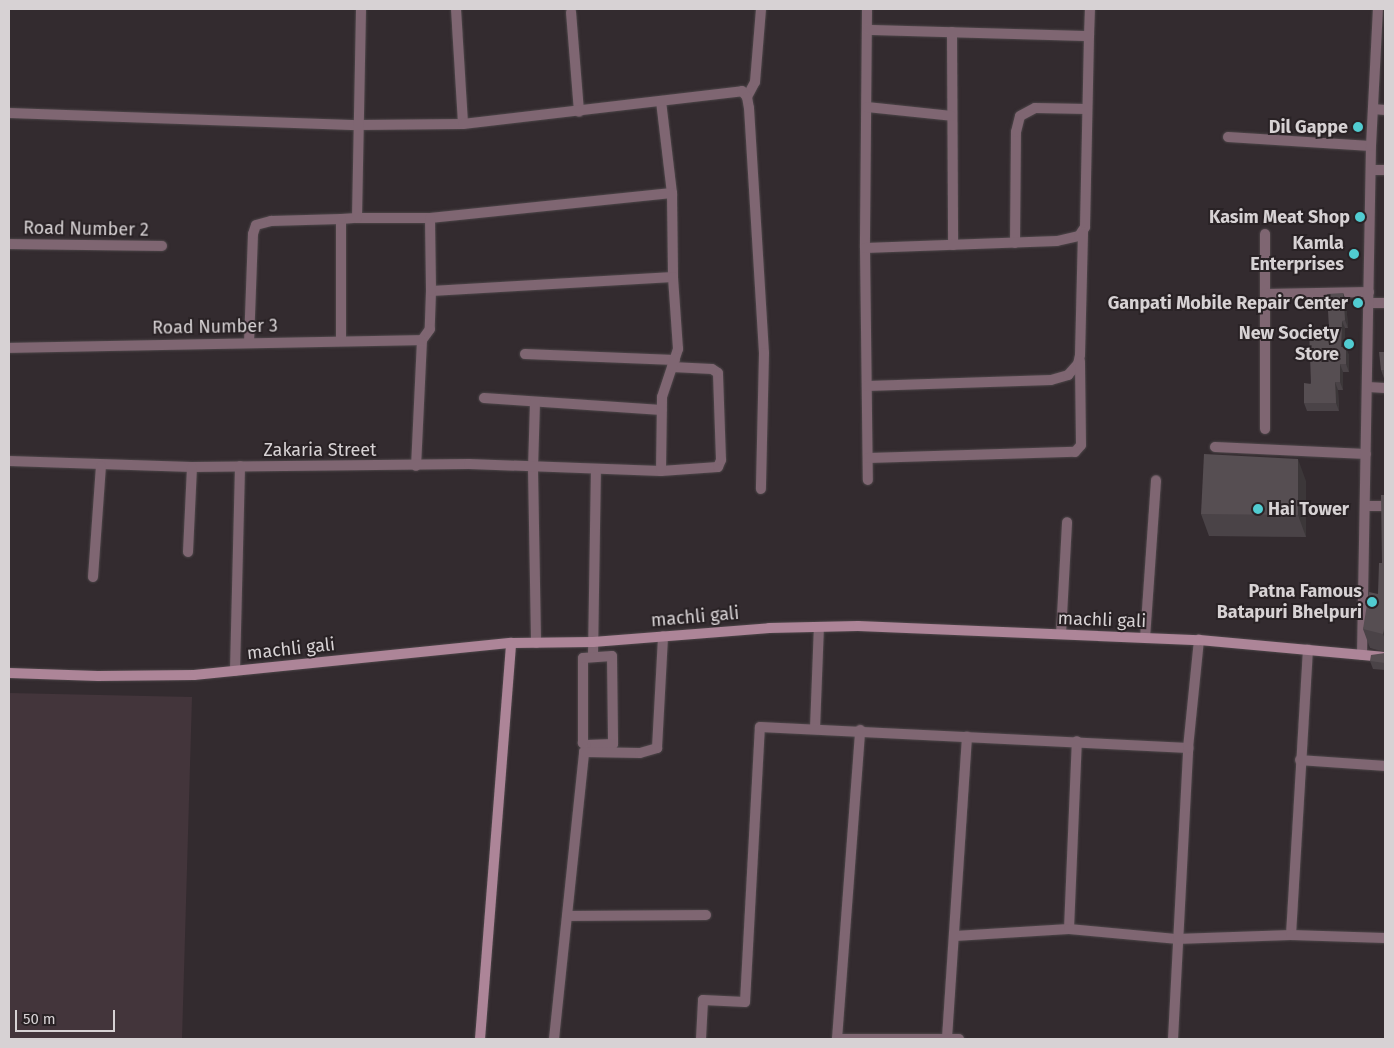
<!DOCTYPE html>
<html>
<head>
<meta charset="utf-8">
<style>
	body { margin:0 }
	#map { position:relative; width:1394px; height:1048px; overflow:hidden; background:#332b2f; font-family:"Fira Sans",sans-serif }
	div>[style] { position:absolute }
	.built>* { inset:0; background:#43353b }
	.roads { filter:drop-shadow(0 0 1px #4d4649) drop-shadow(0 0 1px #4d4649) }
	.street>* { height:10px; margin:-5px; padding:0 5px; transform-origin:5px; border-radius:5px; background:#7f6672 }
	.secondary>* { height:10px; margin:-5px; padding:0 5px; transform-origin:5px; border-radius:5px; background:#ad8598 }
	.wall>* { inset:0; background:#4a4347 }
	.shaded-wall>* { inset:0; background:#3c3739 }
	.building>* { inset:0; background:#564e52 }
	.dots>* { width:14px; height:14px; translate:-50% -50%; box-sizing:border-box; border:2px solid #292225; border-radius:50% }
	span { translate:-50% -50%; white-space:nowrap; text-align:center; line-height:1.15; -webkit-text-stroke:4px #292225; paint-order:stroke }
	.poi-label { font-size:18px; color:#d7d2d4; font-weight:700 }
	.right { translate:-100% -50%; text-align:right }
	.left { translate:0 -50%; text-align:left }
	.street-label { font-size:18px; color:#d7d2d4 }
	.frame { position:absolute; inset:0; border:10px solid #d7d2d4; pointer-events:none }
	.scale { position:absolute; left:15px; top:1010px; width:100px; height:22px; box-sizing:border-box; border:2px solid #d7d2d4; border-top:0; padding-left:6px; font-size:15px; line-height:18px; white-space:nowrap; color:#d7d2d4; -webkit-text-stroke:4px #292225; paint-order:stroke }
</style>
</head>
<body>
<div id="map">
	<div class="built">
		<i style="clip-path:polygon(9px 693px,192px 697px,182px 1039px,9px 1039px)"></i>
	</div>
	<div class="roads">
		<div class="street">
			<i style="left:456px;top:9px;width:115px;rotate:86.5deg"></i>
			<i style="left:867px;top:9px;width:239px;rotate:90.5deg"></i>
			<i style="left:865px;top:248px;width:232px;rotate:89.3deg"></i>
			<i style="left:571px;top:12px;width:100px;rotate:85.4deg"></i>
			<i style="left:952px;top:32px;width:213px;rotate:89.7deg"></i>
			<i style="left:1089px;top:36px;width:27px;rotate:-88deg"></i>
			<i style="left:747px;top:97px;width:17px;rotate:-62deg"></i>
			<i style="left:755px;top:82px;width:73px;rotate:-85.3deg"></i>
			<i style="left:661px;top:101px;width:93px;rotate:83.2deg"></i>
			<i style="left:867px;top:107px;width:85px;rotate:6deg"></i>
			<i style="left:1373px;top:109px;width:12px;rotate:5deg"></i>
			<i style="left:9px;top:113px;width:350px;rotate:2deg"></i>
			<i style="left:359px;top:125px;width:104px;rotate:-0.6deg"></i>
			<i style="left:463px;top:124px;width:281px;rotate:-6.7deg"></i>
			<i style="left:742px;top:91px;width:8px;rotate:50deg"></i>
			<i style="left:747px;top:97px;width:11px;rotate:80deg"></i>
			<i style="left:749px;top:108px;width:245px;rotate:86.5deg"></i>
			<i style="left:764px;top:353px;width:136px;rotate:91.3deg"></i>
			<i style="left:1228px;top:137px;width:143px;rotate:3.6deg"></i>
			<i style="left:1371px;top:170px;width:14px"></i>
			<i style="left:357px;top:218px;width:73px"></i>
			<i style="left:430px;top:218px;width:243px;rotate:-5.9deg"></i>
			<i style="left:672px;top:193px;width:84px;rotate:89.3deg"></i>
			<i style="left:673px;top:277px;width:242px;rotate:176.7deg"></i>
			<i style="left:431px;top:291px;width:38px;rotate:92deg"></i>
			<i style="left:430px;top:329px;width:14px;rotate:126deg"></i>
			<i style="left:422px;top:340px;width:126px;rotate:92.7deg"></i>
			<i style="left:430px;top:218px;width:73px;rotate:89.2deg"></i>
			<i style="left:1265px;top:234px;width:195px;rotate:90deg"></i>
			<i style="left:1015px;top:243px;width:111px;rotate:-89.5deg"></i>
			<i style="left:1016px;top:132px;width:16px;rotate:-76deg"></i>
			<i style="left:1020px;top:116px;width:17px;rotate:-28deg"></i>
			<i style="left:1035px;top:108px;width:52px;rotate:1.1deg"></i>
			<i style="left:9px;top:244px;width:153px;rotate:0.7deg"></i>
			<i style="left:865px;top:248px;width:192px;rotate:-2.1deg"></i>
			<i style="left:1057px;top:241px;width:23px;rotate:-13deg"></i>
			<i style="left:1079px;top:236px;width:11px;rotate:-56deg"></i>
			<i style="left:1085px;top:227px;width:191px;rotate:-88.8deg"></i>
			<i style="left:1089px;top:36px;width:221px;rotate:-178.4deg"></i>
			<i style="left:1265px;top:294px;width:104px;rotate:-1.1deg"></i>
			<i style="left:1370px;top:303px;width:15px"></i>
			<i style="left:341px;top:340px;width:121px;rotate:-90deg"></i>
			<i style="left:341px;top:219px;width:16px;rotate:-4deg"></i>
			<i style="left:357px;top:218px;width:209px;rotate:-88.9deg"></i>
			<i style="left:249px;top:343px;width:109px;rotate:-87.9deg"></i>
			<i style="left:253px;top:234px;width:9px;rotate:-72deg"></i>
			<i style="left:256px;top:225px;width:16px;rotate:-15deg"></i>
			<i style="left:271px;top:221px;width:70px;rotate:-1.6deg"></i>
			<i style="left:9px;top:348px;width:413px;rotate:-1.1deg"></i>
			<i style="left:525px;top:354px;width:150px;rotate:2.3deg"></i>
			<i style="left:867px;top:386px;width:184px;rotate:-1.9deg"></i>
			<i style="left:1051px;top:380px;width:18px;rotate:-16deg"></i>
			<i style="left:1068px;top:375px;width:15px;rotate:-48deg"></i>
			<i style="left:1078px;top:364px;width:9px;rotate:-77deg"></i>
			<i style="left:1080px;top:355px;width:123px;rotate:-88.6deg"></i>
			<i style="left:1368px;top:387px;width:17px;rotate:3deg"></i>
			<i style="left:484px;top:398px;width:178px;rotate:3.9deg"></i>
			<i style="left:535px;top:402px;width:66px;rotate:91.7deg"></i>
			<i style="left:533px;top:468px;width:175px;rotate:89deg"></i>
			<i style="left:1215px;top:447px;width:151px;rotate:2.7deg"></i>
			<i style="left:868px;top:458px;width:207px;rotate:-1.7deg"></i>
			<i style="left:1075px;top:452px;width:9px;rotate:-49deg"></i>
			<i style="left:1081px;top:445px;width:84px;rotate:-90.7deg"></i>
			<i style="left:9px;top:461px;width:183px;rotate:1.9deg"></i>
			<i style="left:192px;top:467px;width:277px;rotate:-0.6deg"></i>
			<i style="left:469px;top:464px;width:192px;rotate:2.1deg"></i>
			<i style="left:661px;top:471px;width:57px;rotate:-4deg"></i>
			<i style="left:718px;top:467px;width:8px;rotate:-67deg"></i>
			<i style="left:721px;top:460px;width:87px;rotate:-92deg"></i>
			<i style="left:718px;top:373px;width:7px;rotate:-146deg"></i>
			<i style="left:712px;top:369px;width:40px;rotate:-177.1deg"></i>
			<i style="left:661px;top:471px;width:74px;rotate:-89.2deg"></i>
			<i style="left:662px;top:397px;width:51px;rotate:-71.6deg"></i>
			<i style="left:678px;top:349px;width:72px;rotate:-94deg"></i>
			<i style="left:1365px;top:506px;width:20px"></i>
			<i style="left:188px;top:552px;width:85px;rotate:-87.3deg"></i>
			<i style="left:93px;top:577px;width:111px;rotate:-85.9deg"></i>
			<i style="left:1061px;top:634px;width:112px;rotate:-86.9deg"></i>
			<i style="left:1145px;top:638px;width:158px;rotate:-86deg"></i>
			<i style="left:1362px;top:655px;width:509px;rotate:-88.99deg"></i>
			<i style="left:1371px;top:146px;width:137px;rotate:-87.1deg"></i>
			<i style="left:593px;top:656px;width:186px;rotate:-89.1deg"></i>
			<i style="left:612px;top:656px;width:88px;rotate:89.3deg"></i>
			<i style="left:613px;top:744px;width:27px;rotate:178deg"></i>
			<i style="left:586px;top:745px;width:4px;rotate:-146deg"></i>
			<i style="left:583px;top:743px;width:85px;rotate:-90deg"></i>
			<i style="left:583px;top:658px;width:29px;rotate:-4deg"></i>
			<i style="left:235px;top:671px;width:205px;rotate:-88.6deg"></i>
			<i style="left:815px;top:729px;width:102px;rotate:-87.8deg"></i>
			<i style="left:1300px;top:760px;width:85px;rotate:4deg"></i>
			<i style="left:567px;top:916px;width:139px;rotate:-0.4deg"></i>
			<i style="left:1069px;top:929px;width:188px;rotate:-87.6deg"></i>
			<i style="left:1291px;top:935px;width:286px;rotate:-86.6deg"></i>
			<i style="left:955px;top:936px;width:114px;rotate:-3.5deg"></i>
			<i style="left:1069px;top:929px;width:107px;rotate:5.3deg"></i>
			<i style="left:1176px;top:939px;width:115px;rotate:-2deg"></i>
			<i style="left:1291px;top:935px;width:94px;rotate:1.8deg"></i>
			<i style="left:947px;top:1038px;width:302px;rotate:-86.2deg"></i>
			<i style="left:554px;top:1039px;width:289px;rotate:-84deg"></i>
			<i style="left:584px;top:752px;width:56px;rotate:1deg"></i>
			<i style="left:640px;top:753px;width:18px;rotate:-16deg"></i>
			<i style="left:657px;top:748px;width:112px;rotate:-86.9deg"></i>
			<i style="left:701px;top:1039px;width:39px;rotate:-87deg"></i>
			<i style="left:703px;top:1000px;width:42px;rotate:2.7deg"></i>
			<i style="left:745px;top:1002px;width:275px;rotate:-86.9deg"></i>
			<i style="left:760px;top:727px;width:429px;rotate:2.8deg"></i>
			<i style="left:837px;top:1039px;width:310px;rotate:-85.7deg"></i>
			<i style="left:837px;top:1039px;width:122px"></i>
			<i style="left:1173px;top:1039px;width:291px;rotate:-87deg"></i>
			<i style="left:1188px;top:748px;width:109px;rotate:-84.2deg"></i>
		</div>
		<div class="secondary">
			<i style="left:9px;top:673px;width:89px;rotate:1.9deg"></i>
			<i style="left:98px;top:676px;width:96px;rotate:-0.6deg"></i>
			<i style="left:194px;top:675px;width:319px;rotate:-5.8deg"></i>
			<i style="left:511px;top:643px;width:82px;rotate:-0.7deg"></i>
			<i style="left:593px;top:642px;width:177px;rotate:-4.5deg"></i>
			<i style="left:769px;top:628px;width:89px;rotate:-1.3deg"></i>
			<i style="left:858px;top:626px;width:341px;rotate:2.4deg"></i>
			<i style="left:1199px;top:640px;width:187px;rotate:5.2deg"></i>
			<i style="left:480px;top:1039px;width:397px;rotate:-85.5deg"></i>
		</div>
	</div>
	<div class="wall">
		<i style="clip-path:polygon(1343px 293px,1346px 301px,1348px 328px,1345px 328px,1344px 347px,1349px 355px,1349px 372px,1343px 372px,1343px 390px,1338px 390px,1339px 411px,1307px 411px,1304px 403px,1329px 328px)"></i>
		<i style="clip-path:polygon(1385px 352px,1385px 381px,1381px 370px)"></i>
		<i style="clip-path:polygon(1306px 481px,1306px 537px,1209px 536px,1201px 514px)"></i>
		<i style="clip-path:polygon(1385px 495px,1385px 652px,1370px 648px,1363px 629px,1378px 594px,1382px 563px)"></i>
		<i style="clip-path:polygon(1385px 653px,1385px 670px,1373px 669px,1370px 661px)"></i>
	</div>
	<div class="shaded-wall">
		<i style="clip-path:polygon(1343px 293px,1346px 301px,1348px 328px,1345px 320px)"></i>
		<i style="clip-path:polygon(1342px 321px,1345px 328px,1344px 355px,1341px 347px)"></i>
		<i style="clip-path:polygon(1346px 347px,1349px 355px,1349px 372px,1346px 364px)"></i>
		<i style="clip-path:polygon(1340px 364px,1343px 372px,1343px 390px,1340px 382px)"></i>
		<i style="clip-path:polygon(1335px 382px,1338px 390px,1339px 411px,1336px 403px)"></i>
		<i style="clip-path:polygon(1298px 459px,1306px 481px,1306px 537px,1298px 515px)"></i>
		<i style="clip-path:polygon(1385px 624px,1385px 639px,1383px 634px)"></i>
	</div>
	<div class="building">
		<i style="clip-path:polygon(1343px 293px,1345px 320px,1342px 321px,1341px 347px,1346px 347px,1346px 364px,1340px 364px,1340px 382px,1335px 382px,1336px 403px,1304px 403px,1304px 383px,1311px 384px,1309px 328px,1329px 328px,1327px 294px)"></i>
		<i style="clip-path:polygon(1379px 352px,1385px 352px,1385px 370px,1381px 370px)"></i>
		<i style="clip-path:polygon(1204px 454px,1298px 459px,1298px 515px,1201px 514px)"></i>
		<i style="clip-path:polygon(1381px 495px,1385px 495px,1385px 624px,1383px 634px,1363px 629px,1369px 592px,1378px 594px,1379px 563px,1382px 563px)"></i>
		<i style="clip-path:polygon(1385px 653px,1385px 663px,1370px 661px,1371px 655px)"></i>
	</div>
	<div class="dots">
		<i style="left:1358px;top:127px;background:#51ccd1"></i>
		<i style="left:1360px;top:217px;background:#51ccd1"></i>
		<i style="left:1354px;top:254px;background:#51ccd1"></i>
		<i style="left:1358px;top:303px;background:#51ccd1"></i>
		<i style="left:1349px;top:344px;background:#51ccd1"></i>
		<i style="left:1258px;top:509px;background:#51ccd1"></i>
		<i style="left:1372px;top:602px;background:#51ccd1"></i>
	</div>
	<div class="poi-label">
		<span class="right" style="left:1348px;top:127px">Dil Gappe</span>
		<span class="right" style="left:1350px;top:217px">Kasim Meat Shop</span>
		<span class="right" style="left:1344px;top:254px">Kamla<br>Enterprises</span>
		<span class="right" style="left:1348px;top:303px">Ganpati Mobile Repair Center</span>
		<span class="right" style="left:1339px;top:344px">New Society<br>Store</span>
		<span class="left" style="left:1268px;top:509px">Hai Tower</span>
		<span class="right" style="left:1362px;top:602px">Patna Famous<br>Batapuri Bhelpuri</span>
	</div>
	<div class="street-label">
		<span style="left:86px;top:229px;rotate:1deg">Road Number 2</span>
		<span style="left:215px;top:327px;rotate:-1deg">Road Number 3</span>
		<span style="left:320px;top:450px">Zakaria Street</span>
		<span style="left:695px;top:617px;rotate:-5deg">machli gali</span>
		<span style="left:1102px;top:620px;rotate:2deg">machli gali</span>
		<span style="left:291px;top:649px;rotate:-6deg">machli gali</span>
	</div>
	<div class="frame"></div>
	<div class="scale">50 m</div>
</div>
</body>
</html>
